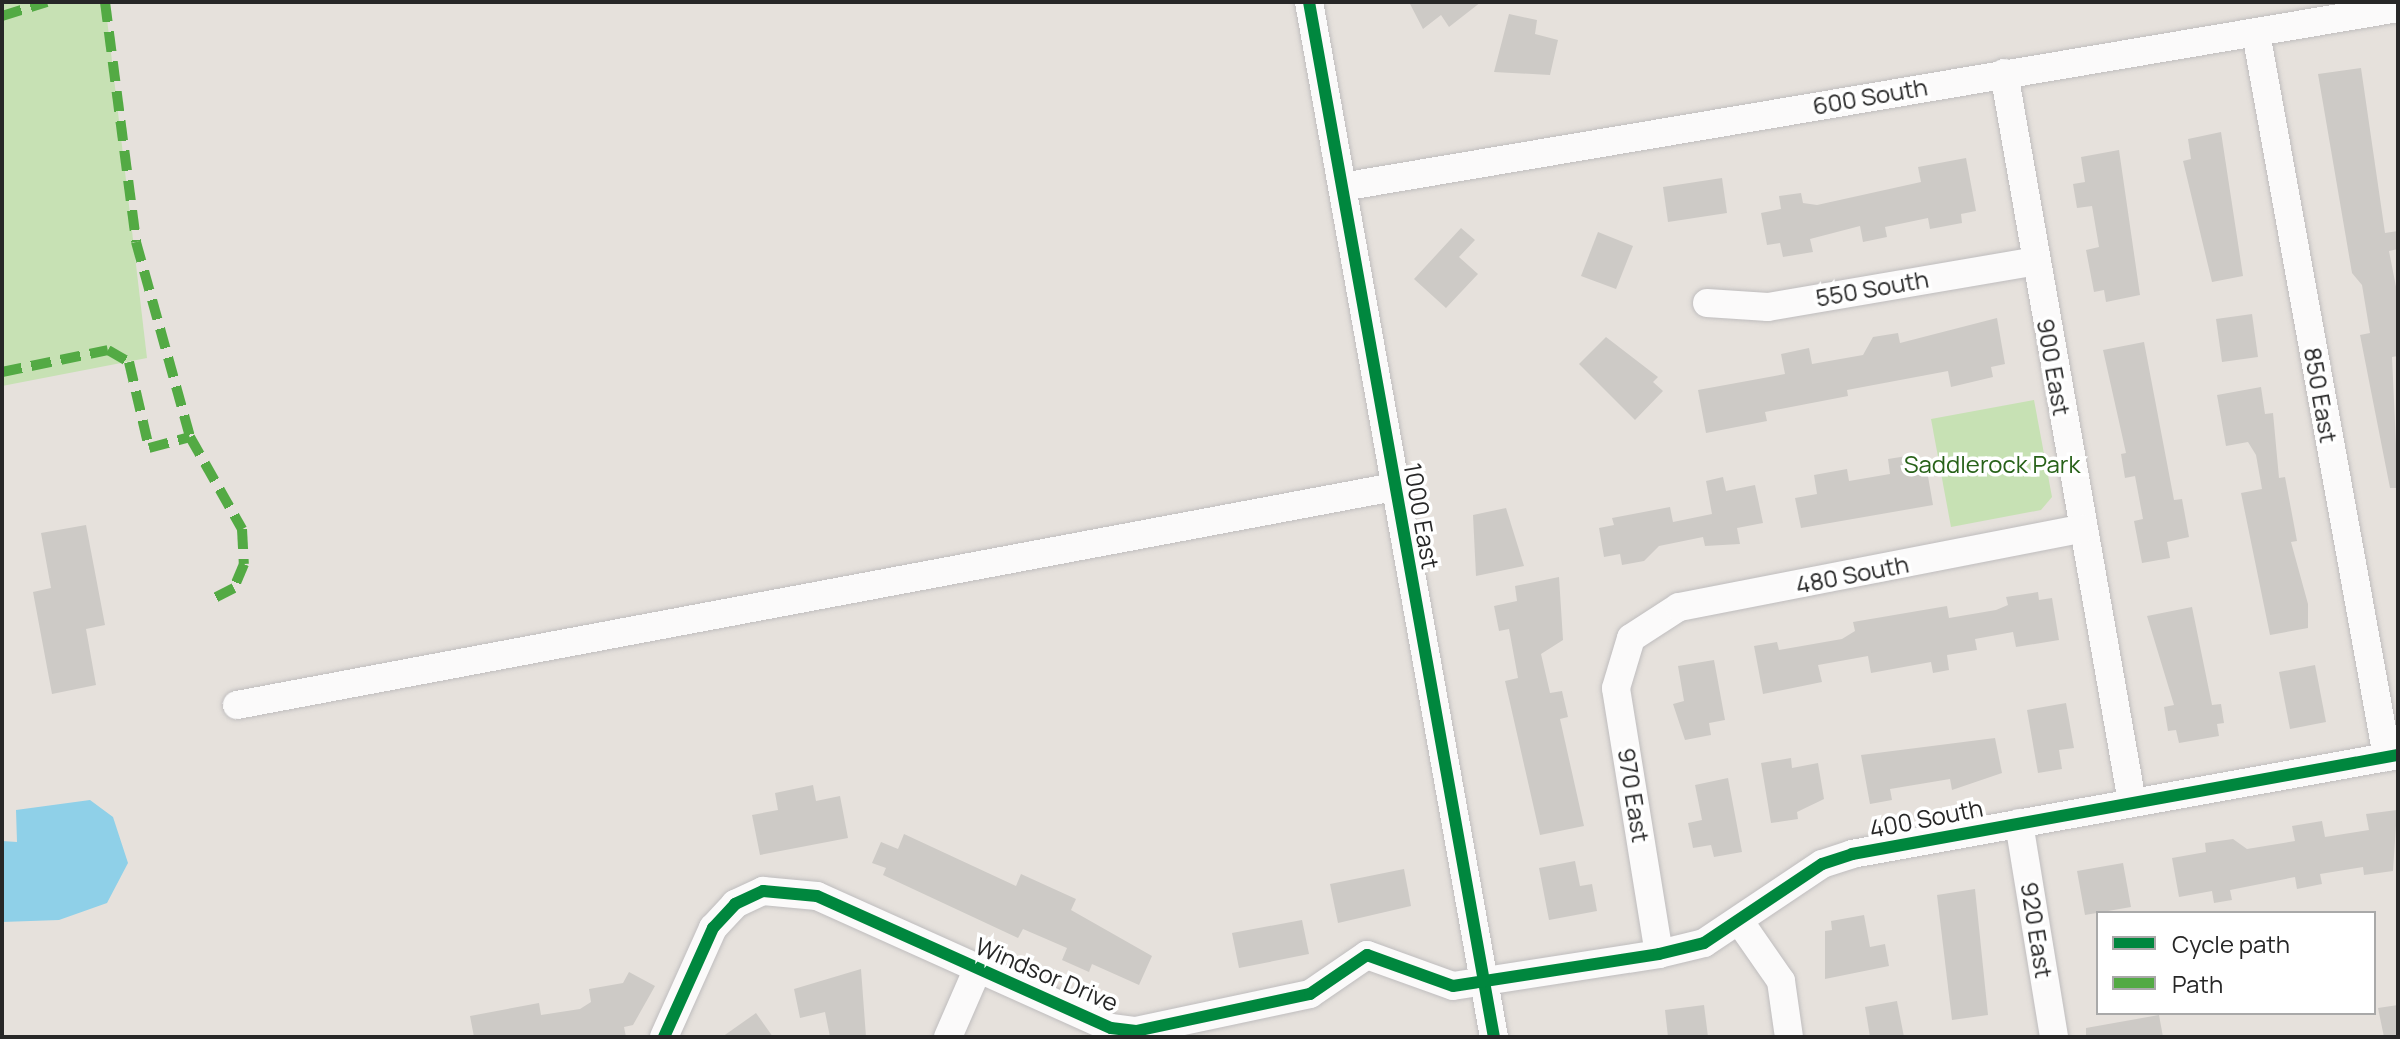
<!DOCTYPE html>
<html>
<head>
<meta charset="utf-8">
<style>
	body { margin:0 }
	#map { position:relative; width:2400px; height:1039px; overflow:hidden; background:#e6e1dc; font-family:Manrope,sans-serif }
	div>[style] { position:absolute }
	.green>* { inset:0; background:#c7e1b4 }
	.water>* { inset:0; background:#8fd0e8 }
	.building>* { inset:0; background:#cdcac6 }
	.roads { filter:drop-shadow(0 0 2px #bfbdbe) drop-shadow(0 0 2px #bfbdbe) }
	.minor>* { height:28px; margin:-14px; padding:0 14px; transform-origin:14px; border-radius:14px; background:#fbfafa }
	.quiet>* { height:10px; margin-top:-5px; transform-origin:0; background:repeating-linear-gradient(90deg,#53aa44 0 20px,transparent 0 30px) }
	.cycleway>* { height:12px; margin:-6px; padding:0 6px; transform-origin:6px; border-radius:6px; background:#00873e }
	span { translate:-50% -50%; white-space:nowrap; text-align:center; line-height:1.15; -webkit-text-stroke:7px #fff; paint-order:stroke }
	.street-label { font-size:24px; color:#272727 }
	.park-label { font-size:24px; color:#286219 }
	.frame { position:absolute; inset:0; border:4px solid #272727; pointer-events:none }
	.legend { position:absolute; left:2096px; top:911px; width:280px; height:104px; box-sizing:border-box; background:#fff; border:2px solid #a9a9a9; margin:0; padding:10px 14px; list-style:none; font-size:24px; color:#272727 }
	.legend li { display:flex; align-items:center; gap:16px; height:40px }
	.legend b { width:40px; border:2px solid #a9a9a9 }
</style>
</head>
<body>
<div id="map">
	<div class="green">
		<i style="clip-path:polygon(2px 2px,105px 2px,147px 358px,2px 386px)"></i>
		<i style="clip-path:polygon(2034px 400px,2052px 497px,2041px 510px,1951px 527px,1931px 419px)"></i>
	</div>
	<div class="water">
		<i style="clip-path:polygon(90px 800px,113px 817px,128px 863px,107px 903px,59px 920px,2px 922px,2px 841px,17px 842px,16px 810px)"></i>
	</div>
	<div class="building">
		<i style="clip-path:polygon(1409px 2px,1481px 2px,1449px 27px,1441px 15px,1423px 29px)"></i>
		<i style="clip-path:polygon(1509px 14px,1537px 20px,1535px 34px,1558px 40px,1550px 75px,1494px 72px)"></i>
		<i style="clip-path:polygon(2361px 68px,2385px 233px,2398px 231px,2398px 249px,2389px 251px,2398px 297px,2398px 356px,2392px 357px,2398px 488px,2390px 488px,2360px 335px,2370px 333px,2362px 285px,2352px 273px,2318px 74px)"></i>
		<i style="clip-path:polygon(2221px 132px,2243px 276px,2212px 282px,2183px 161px,2191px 159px,2188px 139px)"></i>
		<i style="clip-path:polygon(2119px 150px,2140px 295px,2106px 302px,2104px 290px,2094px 292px,2086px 250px,2099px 247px,2092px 206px,2077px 208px,2073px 184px,2085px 182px,2081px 157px)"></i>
		<i style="clip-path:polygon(1966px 158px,1976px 211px,1961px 214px,1962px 223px,1930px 229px,1928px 218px,1885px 227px,1887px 237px,1863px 242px,1860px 226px,1810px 239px,1813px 252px,1783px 257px,1780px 243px,1767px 245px,1761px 213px,1781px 209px,1779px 196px,1801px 193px,1803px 203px,1817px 205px,1921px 182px,1918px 167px)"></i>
		<i style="clip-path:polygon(1722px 178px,1727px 213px,1668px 222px,1663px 187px)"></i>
		<i style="clip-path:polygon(1461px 228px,1475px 240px,1459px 257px,1478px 274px,1446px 308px,1414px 279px)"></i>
		<i style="clip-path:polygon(1598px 232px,1633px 246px,1616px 289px,1581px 276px)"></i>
		<i style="clip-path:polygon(2252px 314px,2258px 357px,2222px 362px,2216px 319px)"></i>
		<i style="clip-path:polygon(1997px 318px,2005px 364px,1991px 367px,1993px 377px,1951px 387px,1948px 371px,1847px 390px,1848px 396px,1765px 412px,1767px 421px,1706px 433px,1698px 390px,1785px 374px,1781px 354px,1809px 348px,1812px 364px,1863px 355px,1873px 337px,1898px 333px,1900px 343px)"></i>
		<i style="clip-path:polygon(1606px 337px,1658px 377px,1653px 382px,1663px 391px,1635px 420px,1579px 364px)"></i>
		<i style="clip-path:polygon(2144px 342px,2174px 500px,2182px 499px,2189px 537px,2167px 542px,2170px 558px,2142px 563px,2134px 521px,2143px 519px,2135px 476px,2125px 478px,2121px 454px,2126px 453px,2103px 350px)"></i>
		<i style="clip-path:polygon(2261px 387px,2265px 414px,2273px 413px,2279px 478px,2285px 477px,2297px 541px,2291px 542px,2308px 604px,2308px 628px,2270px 635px,2241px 493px,2262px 489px,2256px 455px,2248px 442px,2226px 446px,2217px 395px)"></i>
		<i style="clip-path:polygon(1907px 456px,1909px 468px,1926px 465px,1933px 505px,1801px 528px,1795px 498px,1817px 494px,1814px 475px,1847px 469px,1849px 481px,1890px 474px,1888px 459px)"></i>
		<i style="clip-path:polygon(1723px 477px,1726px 491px,1755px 485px,1763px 523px,1737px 528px,1740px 544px,1705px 546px,1703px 537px,1659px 546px,1644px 561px,1622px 565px,1620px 554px,1604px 557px,1599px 528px,1614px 525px,1612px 518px,1670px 507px,1673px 522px,1712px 514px,1706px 481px)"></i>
		<i style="clip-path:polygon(1506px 508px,1524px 566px,1476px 576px,1473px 515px)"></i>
		<i style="clip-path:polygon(86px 525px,105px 625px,86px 629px,96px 685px,52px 694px,33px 592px,51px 588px,41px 533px)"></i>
		<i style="clip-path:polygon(1559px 577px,1563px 640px,1541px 654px,1550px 693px,1562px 691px,1568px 717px,1560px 719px,1584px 826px,1540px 835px,1505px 681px,1518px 678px,1509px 629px,1499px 631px,1494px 606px,1517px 601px,1515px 586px)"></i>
		<i style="clip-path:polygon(2038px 592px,2039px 600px,2052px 598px,2059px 640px,2016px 647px,2013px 632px,1975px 639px,1977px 650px,1947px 655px,1949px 670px,1933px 673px,1931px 662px,1871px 673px,1868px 656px,1818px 665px,1822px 682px,1763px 694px,1754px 646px,1777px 642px,1779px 650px,1842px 639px,1855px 631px,1853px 622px,1947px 606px,1949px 618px,1996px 610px,2008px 605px,2006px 597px)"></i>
		<i style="clip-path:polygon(2192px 607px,2212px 705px,2221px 704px,2224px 723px,2217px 724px,2219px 736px,2179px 743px,2176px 730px,2168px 731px,2164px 707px,2174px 705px,2147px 616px)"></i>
		<i style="clip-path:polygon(1714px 660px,1725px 720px,1709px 723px,1711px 735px,1685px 740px,1673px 704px,1684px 701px,1678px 666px)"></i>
		<i style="clip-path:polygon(2315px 665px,2326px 722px,2290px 729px,2279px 672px)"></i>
		<i style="clip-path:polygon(2066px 703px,2074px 748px,2059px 750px,2062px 769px,2038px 773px,2027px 710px)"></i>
		<i style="clip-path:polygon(1995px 738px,2002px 773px,1952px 790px,1950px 779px,1890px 789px,1892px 800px,1870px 804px,1861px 755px)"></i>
		<i style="clip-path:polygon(1791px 758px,1792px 768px,1818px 763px,1824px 799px,1797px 812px,1798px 819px,1771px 823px,1761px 763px)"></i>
		<i style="clip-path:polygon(1728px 778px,1742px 852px,1714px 857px,1711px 845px,1693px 848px,1688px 823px,1702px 820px,1695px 785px)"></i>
		<i style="clip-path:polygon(813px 785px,816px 801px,840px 796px,848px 838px,760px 855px,752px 815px,778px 810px,775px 793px)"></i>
		<i style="clip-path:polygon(2397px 810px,2393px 871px,2364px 875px,2363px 867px,2320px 874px,2322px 884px,2297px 889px,2295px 877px,2230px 890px,2232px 900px,2214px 903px,2212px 891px,2179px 897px,2172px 858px,2206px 852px,2205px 843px,2233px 839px,2247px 849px,2295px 841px,2292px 826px,2322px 821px,2325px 837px,2369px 830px,2366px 814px)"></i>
		<i style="clip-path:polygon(904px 834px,1016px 886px,1021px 874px,1076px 899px,1071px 910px,1152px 956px,1139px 985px,1092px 964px,1089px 972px,1062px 960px,1067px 948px,1023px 929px,1018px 938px,883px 875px,886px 868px,872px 863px,881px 842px,898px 849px)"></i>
		<i style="clip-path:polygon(1575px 861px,1580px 886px,1592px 884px,1597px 911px,1549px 920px,1539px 868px)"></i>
		<i style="clip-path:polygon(2123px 863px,2131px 907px,2085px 915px,2077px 871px)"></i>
		<i style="clip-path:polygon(1404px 869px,1411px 906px,1338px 923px,1330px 884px)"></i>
		<i style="clip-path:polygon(1975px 889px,1988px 1015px,1952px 1020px,1937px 895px)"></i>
		<i style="clip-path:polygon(1864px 915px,1870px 947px,1885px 944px,1889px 966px,1825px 979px,1825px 931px,1832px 930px,1831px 921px)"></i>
		<i style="clip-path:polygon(1302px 920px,1309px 954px,1239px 968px,1232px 933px)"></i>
		<i style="clip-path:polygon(861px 969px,866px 1037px,830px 1037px,825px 1012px,800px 1018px,794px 989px)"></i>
		<i style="clip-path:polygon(629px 972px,655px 986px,633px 1025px,624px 1027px,626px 1037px,474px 1037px,470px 1016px,539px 1003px,541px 1015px,580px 1009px,591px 1002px,589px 989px,623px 983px)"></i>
		<i style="clip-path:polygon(1897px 1001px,1904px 1037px,1870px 1037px,1865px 1007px)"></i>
		<i style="clip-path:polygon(1704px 1005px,1708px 1037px,1668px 1037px,1665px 1010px)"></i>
		<i style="clip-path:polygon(2398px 1005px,2398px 1037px,2384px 1037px,2378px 1008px)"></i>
		<i style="clip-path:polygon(756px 1013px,773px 1037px,722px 1037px)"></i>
		<i style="clip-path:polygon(2159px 1015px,2163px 1037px,2086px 1037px,2086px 1028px)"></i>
	</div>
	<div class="roads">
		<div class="minor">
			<i style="left:1309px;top:2px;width:1051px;rotate:79.87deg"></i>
			<i style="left:2256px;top:33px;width:736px;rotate:79.74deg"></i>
			<i style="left:2004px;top:73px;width:740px;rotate:80.04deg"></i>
			<i style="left:1342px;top:187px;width:1071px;rotate:-9.62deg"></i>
			<i style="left:1707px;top:303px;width:61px;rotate:3.8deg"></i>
			<i style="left:1768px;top:307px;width:272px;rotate:-9.7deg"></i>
			<i style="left:237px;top:705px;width:1177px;rotate:-10.67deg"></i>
			<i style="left:2019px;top:823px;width:217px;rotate:80.7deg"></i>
			<i style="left:1740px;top:922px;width:72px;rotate:55.2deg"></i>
			<i style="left:1781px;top:981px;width:57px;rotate:81.9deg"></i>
			<i style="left:1659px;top:954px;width:269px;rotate:-99.2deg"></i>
			<i style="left:1616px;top:688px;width:52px;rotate:-73.3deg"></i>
			<i style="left:1631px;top:638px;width:57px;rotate:-32.9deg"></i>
			<i style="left:1679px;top:607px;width:410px;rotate:-11deg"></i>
			<i style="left:664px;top:1037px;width:120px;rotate:-65.8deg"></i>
			<i style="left:713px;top:928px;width:33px;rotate:-47deg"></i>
			<i style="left:735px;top:904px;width:31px;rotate:-25deg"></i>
			<i style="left:763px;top:891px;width:54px;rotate:5.3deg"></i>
			<i style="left:817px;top:896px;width:322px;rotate:24.2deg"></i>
			<i style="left:1111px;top:1028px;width:25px;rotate:7deg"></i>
			<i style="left:1136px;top:1031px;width:178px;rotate:-12deg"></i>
			<i style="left:1310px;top:994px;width:69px;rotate:-34.4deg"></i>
			<i style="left:1367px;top:955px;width:91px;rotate:19.8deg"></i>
			<i style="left:1453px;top:986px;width:208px;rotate:-8.8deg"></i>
			<i style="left:1659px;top:954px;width:46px;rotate:-13.7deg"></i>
			<i style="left:1704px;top:943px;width:142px;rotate:-33.8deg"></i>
			<i style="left:1822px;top:864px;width:32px;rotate:-18deg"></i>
			<i style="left:1852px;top:854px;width:555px;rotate:-10.28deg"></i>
			<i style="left:948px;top:1037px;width:75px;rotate:-66.5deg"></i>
		</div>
	</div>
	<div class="quiet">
		<i style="left:105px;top:2px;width:242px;rotate:82.6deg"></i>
		<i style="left:136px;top:242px;width:202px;rotate:74.5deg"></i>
		<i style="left:190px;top:437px;width:106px;rotate:60.5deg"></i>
		<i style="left:242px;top:529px;width:35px;rotate:87deg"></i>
		<i style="left:244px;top:564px;width:26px;rotate:113deg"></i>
		<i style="left:234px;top:588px;width:27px;rotate:153deg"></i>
		<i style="left:2px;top:16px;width:47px;rotate:-17.3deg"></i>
		<i style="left:2px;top:372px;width:108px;rotate:-11.7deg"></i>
		<i style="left:108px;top:350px;width:24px;rotate:30deg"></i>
		<i style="left:129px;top:362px;width:88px;rotate:76.9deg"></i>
		<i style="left:149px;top:448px;width:42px;rotate:-15deg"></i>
	</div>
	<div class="cycleway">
		<i style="left:1309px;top:2px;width:1051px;rotate:79.87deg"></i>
		<i style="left:664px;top:1037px;width:120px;rotate:-65.8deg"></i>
		<i style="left:713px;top:928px;width:33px;rotate:-47deg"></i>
		<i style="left:735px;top:904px;width:31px;rotate:-25deg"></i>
		<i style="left:763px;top:891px;width:54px;rotate:5.3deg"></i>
		<i style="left:817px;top:896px;width:322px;rotate:24.2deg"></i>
		<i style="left:1111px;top:1028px;width:25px;rotate:7deg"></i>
		<i style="left:1136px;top:1031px;width:178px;rotate:-12deg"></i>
		<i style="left:1310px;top:994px;width:69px;rotate:-34.4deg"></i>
		<i style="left:1367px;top:955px;width:91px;rotate:19.8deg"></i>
		<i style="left:1453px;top:986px;width:208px;rotate:-8.8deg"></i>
		<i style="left:1659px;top:954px;width:46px;rotate:-13.7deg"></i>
		<i style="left:1704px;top:943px;width:142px;rotate:-33.8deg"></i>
		<i style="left:1822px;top:864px;width:32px;rotate:-18deg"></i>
		<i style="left:1852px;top:854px;width:555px;rotate:-10.28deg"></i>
	</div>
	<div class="street-label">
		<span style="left:1870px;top:96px;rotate:-10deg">600 South</span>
		<span style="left:1872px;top:288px;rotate:-10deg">550 South</span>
		<span style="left:2054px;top:367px;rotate:80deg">900 East</span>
		<span style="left:2321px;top:395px;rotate:80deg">850 East</span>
		<span style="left:1422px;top:516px;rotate:80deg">1000 East</span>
		<span style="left:1852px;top:574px;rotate:-11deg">480 South</span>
		<span style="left:1634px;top:795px;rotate:81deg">970 East</span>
		<span style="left:1926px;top:818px;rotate:-11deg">400 South</span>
		<span style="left:2037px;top:930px;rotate:81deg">920 East</span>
		<span style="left:1047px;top:974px;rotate:23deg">Windsor Drive</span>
	</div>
	<div class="park-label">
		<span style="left:1992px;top:464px">Saddlerock Park</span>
	</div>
	<div class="frame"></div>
	<ul class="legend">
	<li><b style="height:10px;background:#00873e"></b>Cycle path</li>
	<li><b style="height:10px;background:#53aa44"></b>Path</li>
	</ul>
</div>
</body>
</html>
